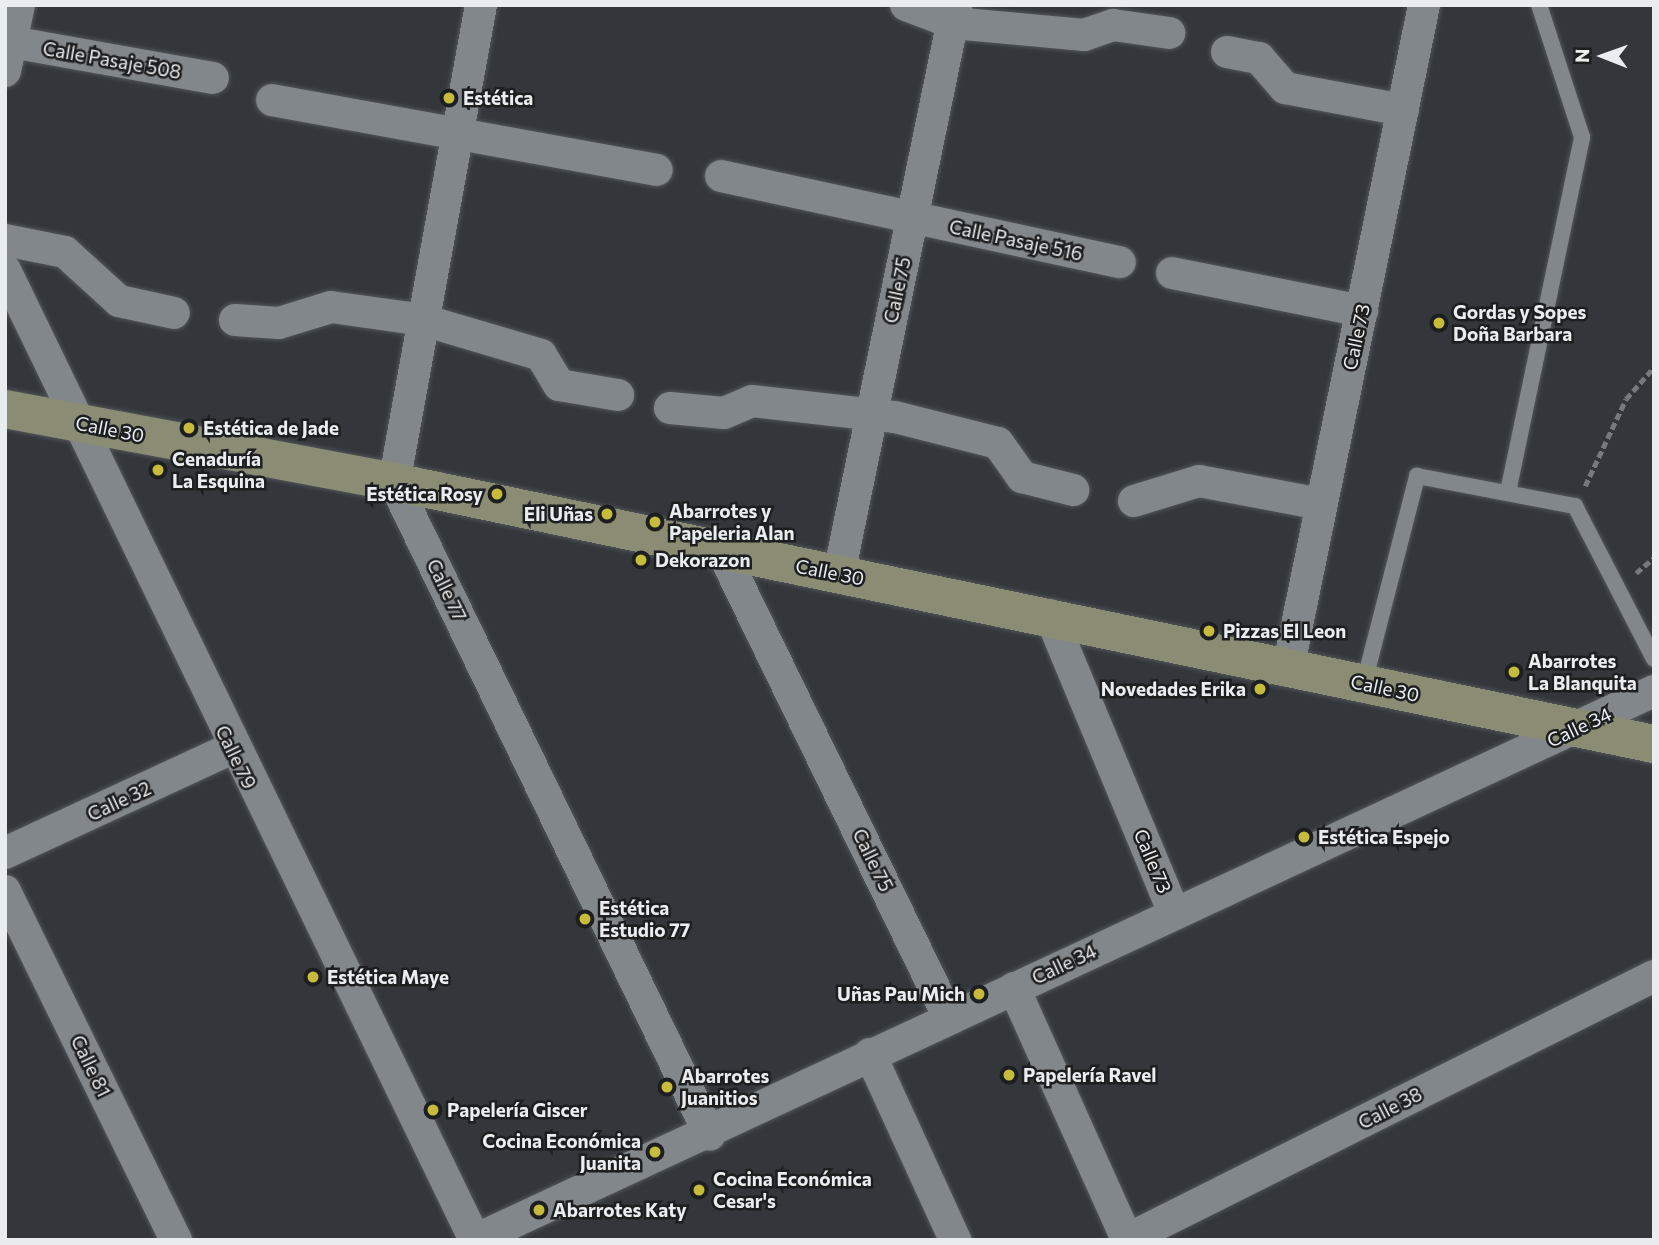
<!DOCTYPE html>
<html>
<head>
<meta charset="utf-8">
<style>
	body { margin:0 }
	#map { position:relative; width:1659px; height:1245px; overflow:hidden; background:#33373c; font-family:Commissioner,sans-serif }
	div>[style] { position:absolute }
	.path>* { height:4.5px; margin-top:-2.25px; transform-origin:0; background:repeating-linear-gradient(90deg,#767a7e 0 7px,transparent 0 10.5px) }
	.roads { filter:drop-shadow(0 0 2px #505558) drop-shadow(0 0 2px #505558) }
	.lane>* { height:16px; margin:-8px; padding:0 8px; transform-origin:8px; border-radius:8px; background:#82878c }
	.street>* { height:32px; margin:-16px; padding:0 16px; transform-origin:16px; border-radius:16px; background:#82878c }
	.secondary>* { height:38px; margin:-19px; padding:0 19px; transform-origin:19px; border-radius:19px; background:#8a8c74 }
	.dots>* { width:19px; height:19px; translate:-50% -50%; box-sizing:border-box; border:4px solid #1c1e20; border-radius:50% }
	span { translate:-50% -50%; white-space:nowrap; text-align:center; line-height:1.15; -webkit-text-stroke:5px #1c1e20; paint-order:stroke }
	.street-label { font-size:19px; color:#eaedf0 }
	.poi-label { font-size:19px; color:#eaedf0; font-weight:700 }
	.left { translate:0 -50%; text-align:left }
	.right { translate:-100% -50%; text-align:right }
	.frame { position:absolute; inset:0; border:7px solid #eaedf0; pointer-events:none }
	.north { position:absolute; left:1568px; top:21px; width:70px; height:70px; -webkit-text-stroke:5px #1c1e20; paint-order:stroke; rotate:271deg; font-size:19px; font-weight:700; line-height:28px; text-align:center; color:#eaedf0 }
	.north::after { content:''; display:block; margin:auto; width:24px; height:32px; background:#eaedf0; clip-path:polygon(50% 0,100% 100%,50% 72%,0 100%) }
</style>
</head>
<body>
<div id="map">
	<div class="path">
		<i style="left:1585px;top:486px;width:96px;rotate:-64.8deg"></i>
		<i style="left:1626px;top:399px;width:43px;rotate:-48.8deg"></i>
		<i style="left:1636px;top:573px;width:23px;rotate:-40deg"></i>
	</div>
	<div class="roads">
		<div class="lane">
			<i style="left:1508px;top:492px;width:363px;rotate:-78.2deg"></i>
			<i style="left:1582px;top:137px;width:139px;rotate:-108deg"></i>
			<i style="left:1364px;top:683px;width:214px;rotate:-75.6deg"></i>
			<i style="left:1417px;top:476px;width:161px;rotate:10.8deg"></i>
			<i style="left:1575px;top:506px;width:172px;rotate:62.7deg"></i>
		</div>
		<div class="street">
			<i style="left:481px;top:5px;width:485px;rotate:100.3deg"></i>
			<i style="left:394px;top:482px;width:725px;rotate:64.18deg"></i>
			<i style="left:906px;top:5px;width:50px;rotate:21deg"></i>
			<i style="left:953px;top:23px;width:132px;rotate:5.2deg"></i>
			<i style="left:1084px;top:35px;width:31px;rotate:-19deg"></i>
			<i style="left:1113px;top:25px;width:57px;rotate:8.1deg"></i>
			<i style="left:11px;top:42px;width:205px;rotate:10.1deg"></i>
			<i style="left:1227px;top:52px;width:33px;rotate:11deg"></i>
			<i style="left:1259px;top:58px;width:40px;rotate:49deg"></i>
			<i style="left:1285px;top:88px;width:120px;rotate:10.6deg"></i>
			<i style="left:5px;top:71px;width:67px;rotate:-78deg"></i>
			<i style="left:272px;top:100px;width:391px;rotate:10.3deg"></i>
			<i style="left:721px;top:176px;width:408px;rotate:12.2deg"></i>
			<i style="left:5px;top:240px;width:61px;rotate:11.3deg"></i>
			<i style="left:65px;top:252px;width:73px;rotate:42.2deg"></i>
			<i style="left:119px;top:301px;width:56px;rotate:12.3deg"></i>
			<i style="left:5px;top:270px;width:1078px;rotate:64.15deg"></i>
			<i style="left:475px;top:1240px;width:1301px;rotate:-24.97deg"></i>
			<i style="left:1172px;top:273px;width:194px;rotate:11.3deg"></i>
			<i style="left:235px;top:320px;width:44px;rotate:3.9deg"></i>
			<i style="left:279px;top:323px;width:54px;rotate:-17.1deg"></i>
			<i style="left:331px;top:307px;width:93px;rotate:8deg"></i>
			<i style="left:423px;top:320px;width:123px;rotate:16.5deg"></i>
			<i style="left:541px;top:355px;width:35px;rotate:59deg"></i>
			<i style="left:559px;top:385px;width:60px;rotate:9.6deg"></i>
			<i style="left:670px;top:408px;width:54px;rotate:5.3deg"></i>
			<i style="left:724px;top:413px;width:30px;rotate:-23deg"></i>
			<i style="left:752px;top:401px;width:144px;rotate:6.4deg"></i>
			<i style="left:895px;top:417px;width:106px;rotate:14.2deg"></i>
			<i style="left:998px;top:443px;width:42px;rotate:54.8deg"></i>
			<i style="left:1022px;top:477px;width:53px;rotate:14.3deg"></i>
			<i style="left:1134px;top:501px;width:68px;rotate:-17.1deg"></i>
			<i style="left:1199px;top:481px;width:124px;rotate:10.7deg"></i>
			<i style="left:722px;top:551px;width:519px;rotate:64.08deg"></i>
			<i style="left:839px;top:574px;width:581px;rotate:-78.38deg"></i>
			<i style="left:1050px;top:615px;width:323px;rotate:67.4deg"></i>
			<i style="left:1288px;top:669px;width:678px;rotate:-78.42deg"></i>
			<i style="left:5px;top:853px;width:250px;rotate:-24.8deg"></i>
			<i style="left:5px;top:891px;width:389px;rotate:63.9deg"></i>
			<i style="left:1014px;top:988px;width:276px;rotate:65.8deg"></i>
			<i style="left:870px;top:1054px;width:205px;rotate:65.4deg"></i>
			<i style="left:1126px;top:1240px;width:590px;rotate:-26.57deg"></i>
		</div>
		<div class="secondary">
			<i style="left:5px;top:409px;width:396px;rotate:10.6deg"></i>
			<i style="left:394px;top:482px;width:1287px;rotate:11.75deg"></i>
		</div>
	</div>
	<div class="dots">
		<i style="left:449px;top:98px;background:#c7bb3c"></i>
		<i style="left:1439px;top:323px;background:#c7bb3c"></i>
		<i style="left:189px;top:428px;background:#c7bb3c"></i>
		<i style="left:158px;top:470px;background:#c7bb3c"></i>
		<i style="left:497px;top:494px;background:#c7bb3c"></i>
		<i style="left:607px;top:514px;background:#c7bb3c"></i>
		<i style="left:655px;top:522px;background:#c7bb3c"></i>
		<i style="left:641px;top:560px;background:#c7bb3c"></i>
		<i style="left:1209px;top:631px;background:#c7bb3c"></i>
		<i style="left:1514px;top:672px;background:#c7bb3c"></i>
		<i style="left:1260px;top:689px;background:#c7bb3c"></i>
		<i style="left:1304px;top:837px;background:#c7bb3c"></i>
		<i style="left:585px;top:919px;background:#c7bb3c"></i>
		<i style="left:313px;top:977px;background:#c7bb3c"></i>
		<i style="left:979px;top:994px;background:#c7bb3c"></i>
		<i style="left:1009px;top:1075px;background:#c7bb3c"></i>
		<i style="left:667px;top:1087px;background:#c7bb3c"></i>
		<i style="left:433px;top:1110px;background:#c7bb3c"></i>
		<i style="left:655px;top:1152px;background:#c7bb3c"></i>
		<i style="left:699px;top:1190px;background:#c7bb3c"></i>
		<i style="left:539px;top:1210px;background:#c7bb3c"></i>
	</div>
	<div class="street-label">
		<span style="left:112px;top:60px;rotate:10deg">Calle Pasaje 508</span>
		<span style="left:1016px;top:240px;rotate:12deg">Calle Pasaje 516</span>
		<span style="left:897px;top:290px;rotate:-78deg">Calle 75</span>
		<span style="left:1356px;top:337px;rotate:-78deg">Calle 73</span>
		<span style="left:110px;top:429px;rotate:11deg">Calle 30</span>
		<span style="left:830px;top:572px;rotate:11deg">Calle 30</span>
		<span style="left:447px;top:590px;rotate:64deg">Calle 77</span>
		<span style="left:1385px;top:688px;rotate:12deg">Calle 30</span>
		<span style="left:1579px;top:727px;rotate:-25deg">Calle 34</span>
		<span style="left:236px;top:757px;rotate:64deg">Calle 79</span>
		<span style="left:119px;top:801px;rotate:-25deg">Calle 32</span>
		<span style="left:873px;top:860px;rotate:64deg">Calle 75</span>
		<span style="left:1153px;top:861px;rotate:67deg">Calle 73</span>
		<span style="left:1064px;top:964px;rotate:-25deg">Calle 34</span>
		<span style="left:91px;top:1066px;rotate:64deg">Calle 81</span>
		<span style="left:1390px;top:1108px;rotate:-27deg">Calle 38</span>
	</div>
	<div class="poi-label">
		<span class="left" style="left:463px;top:98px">Estética</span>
		<span class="left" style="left:1453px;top:323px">Gordas y Sopes<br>Doña Barbara</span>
		<span class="left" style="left:203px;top:428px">Estética de Jade</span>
		<span class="left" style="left:172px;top:470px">Cenaduría<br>La Esquina</span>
		<span class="right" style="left:483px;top:494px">Estética Rosy</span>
		<span class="left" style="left:669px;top:522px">Abarrotes y<br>Papeleria Alan</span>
		<span class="right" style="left:593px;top:514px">Eli Uñas</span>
		<span class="left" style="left:655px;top:560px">Dekorazon</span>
		<span class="left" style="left:1223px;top:631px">Pizzas El Leon</span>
		<span class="left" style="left:1528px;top:672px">Abarrotes<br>La Blanquita</span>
		<span class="right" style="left:1246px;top:689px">Novedades Erika</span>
		<span class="left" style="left:1318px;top:837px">Estética Espejo</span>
		<span class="left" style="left:599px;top:919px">Estética<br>Estudio 77</span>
		<span class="left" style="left:327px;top:977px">Estética Maye</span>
		<span class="right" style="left:965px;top:994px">Uñas Pau Mich</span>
		<span class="left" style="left:1023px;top:1075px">Papelería Ravel</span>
		<span class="left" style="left:681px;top:1087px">Abarrotes<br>Juanitios</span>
		<span class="left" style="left:447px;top:1110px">Papelería Giscer</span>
		<span class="right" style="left:641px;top:1152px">Cocina Económica<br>Juanita</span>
		<span class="left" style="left:713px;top:1190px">Cocina Económica<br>Cesar's</span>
		<span class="left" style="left:553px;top:1210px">Abarrotes Katy</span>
	</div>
	<div class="frame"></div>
	<div class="north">N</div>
</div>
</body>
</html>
